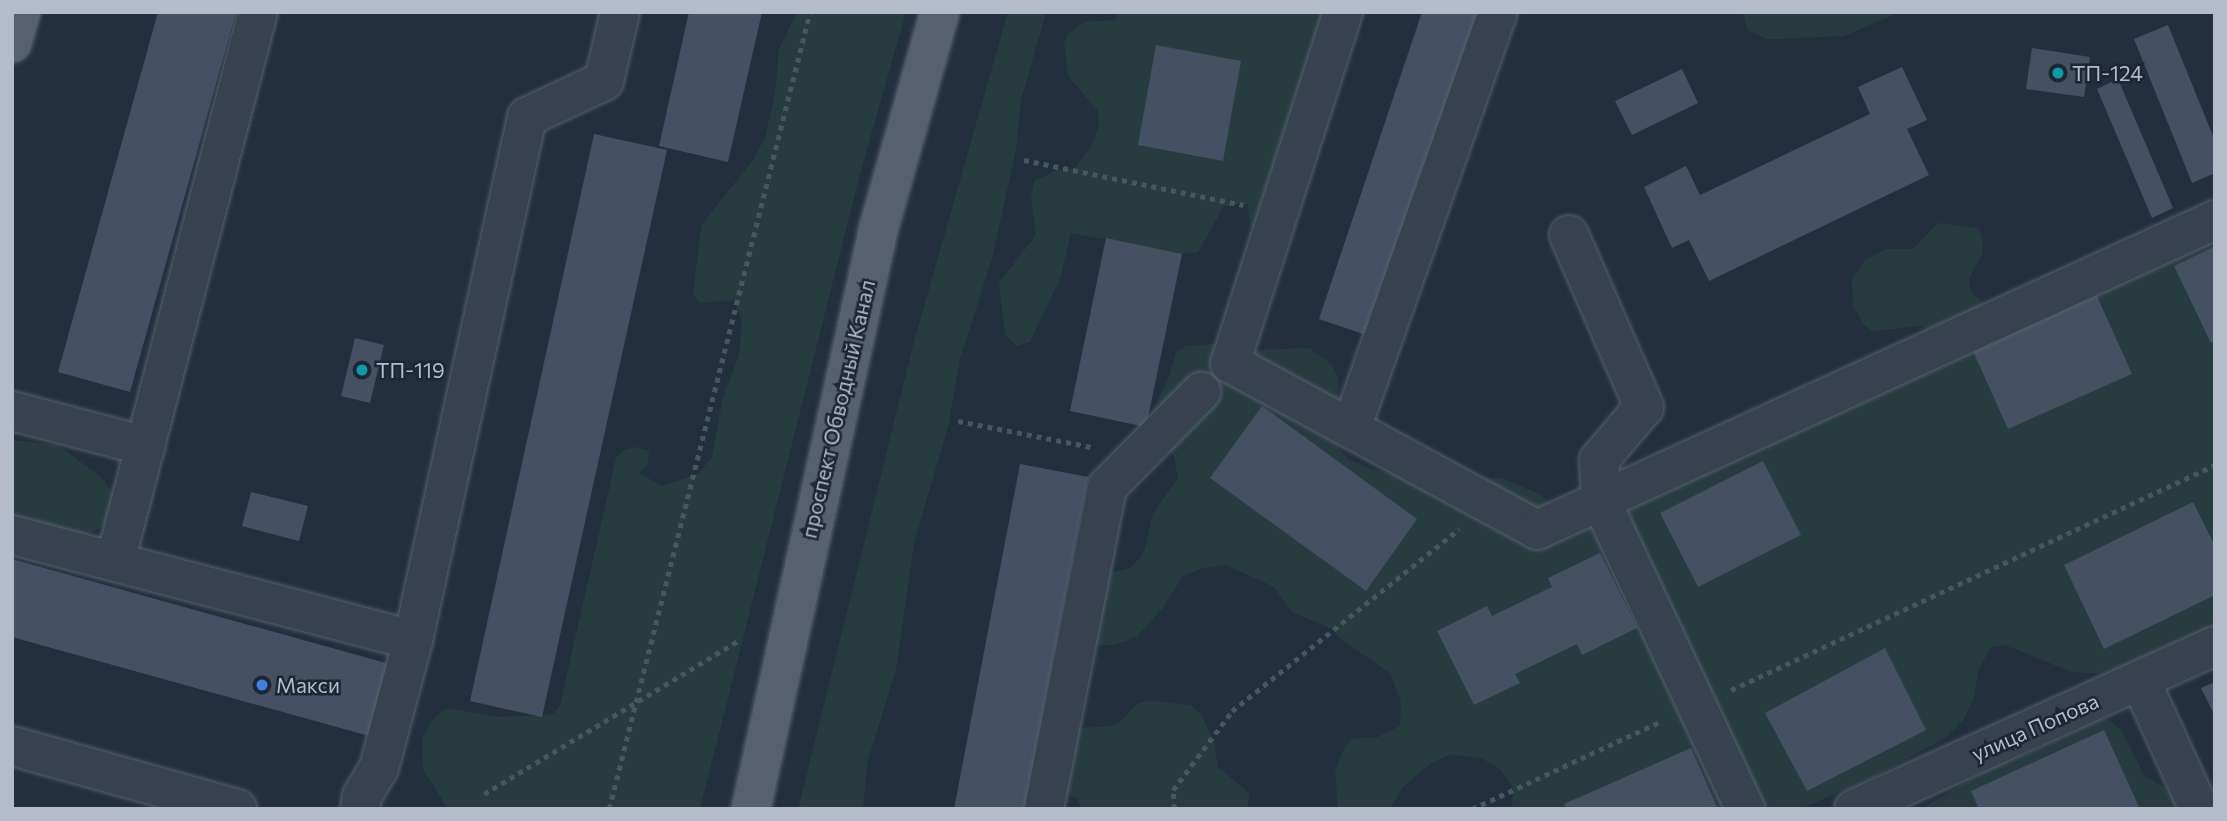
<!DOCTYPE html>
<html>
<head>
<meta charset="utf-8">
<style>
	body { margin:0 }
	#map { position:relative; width:2227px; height:821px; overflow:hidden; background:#242f3e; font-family:Commissioner,sans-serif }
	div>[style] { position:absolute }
	.green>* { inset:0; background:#263c3f }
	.building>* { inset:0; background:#455162 }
	.path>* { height:4.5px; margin-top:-2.25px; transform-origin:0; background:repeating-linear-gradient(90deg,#44595c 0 5px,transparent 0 10px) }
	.roads { filter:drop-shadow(0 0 2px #565f6c) drop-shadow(0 0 2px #565f6c) }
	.minor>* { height:38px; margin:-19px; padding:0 19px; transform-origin:19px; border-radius:19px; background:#38414e }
	.major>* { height:38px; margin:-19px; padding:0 19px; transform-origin:19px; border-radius:19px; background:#56606e }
	.dots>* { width:19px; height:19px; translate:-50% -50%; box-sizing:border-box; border:4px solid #1d2633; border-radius:50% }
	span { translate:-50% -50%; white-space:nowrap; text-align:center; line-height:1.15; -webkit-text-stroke:5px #1d2633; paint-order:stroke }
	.poi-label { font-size:21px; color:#b4bcc9 }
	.left { translate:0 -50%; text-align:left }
	.street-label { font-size:21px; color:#b4bcc9 }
	.frame { position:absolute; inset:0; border:14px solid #b4bcc9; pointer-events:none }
</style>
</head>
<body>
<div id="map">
	<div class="green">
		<i style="clip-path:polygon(797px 12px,906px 12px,860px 174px,700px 809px,448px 809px,424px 771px,422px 759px,423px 736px,436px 716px,446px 708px,501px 717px,541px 715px,553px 714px,560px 705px,616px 458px,624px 450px,636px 447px,649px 451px,648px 465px,639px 473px,662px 486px,698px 474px,712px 457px,723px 398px,739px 355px,742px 320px,734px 300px,700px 303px,693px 295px,700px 235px,702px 224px,753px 160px,765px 138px,775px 93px,779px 49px)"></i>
		<i style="clip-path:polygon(1008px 12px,1046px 12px,1021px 100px,1016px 150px,992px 259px,960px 359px,948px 427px,914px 543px,896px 670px,868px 760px,863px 809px,798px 809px,915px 338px)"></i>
		<i style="clip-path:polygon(1120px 12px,1323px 12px,1306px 60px,1289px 136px,1261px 226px,1250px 227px,1248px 204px,1224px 206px,1198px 252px,1182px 254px,1071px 233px,1061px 276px,1030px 342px,1016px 346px,1005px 334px,999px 283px,1036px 235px,1031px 197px,1034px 181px,1057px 170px,1075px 168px,1094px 141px,1099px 126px,1098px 111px,1068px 76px,1064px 42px,1067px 35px,1078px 26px,1086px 22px,1115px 20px)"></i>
		<i style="clip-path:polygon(1743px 12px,1901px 12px,1844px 36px,1777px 39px,1766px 39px,1747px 30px)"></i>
		<i style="clip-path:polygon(2215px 212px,2215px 636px,2138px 671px,2106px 674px,2071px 672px,2013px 648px,2002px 645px,1991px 647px,1979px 669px,1974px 697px,1964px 719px,1945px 738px,1874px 777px,1807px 806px,1795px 809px,1512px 809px,1513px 787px,1501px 770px,1483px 759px,1451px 754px,1430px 764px,1403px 787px,1390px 809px,1338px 809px,1335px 772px,1344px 748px,1352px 739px,1378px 737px,1400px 726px,1401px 703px,1391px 674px,1338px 637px,1332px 629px,1292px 612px,1274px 587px,1226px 565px,1203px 568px,1183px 576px,1163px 608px,1136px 637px,1115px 645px,1092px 645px,1104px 574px,1130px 568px,1139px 559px,1145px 549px,1152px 515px,1178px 478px,1174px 457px,1156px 429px,1155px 405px,1168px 380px,1176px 352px,1186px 346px,1213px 344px,1254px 350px,1309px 348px,1331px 364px,1338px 378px,1339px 449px,1348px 459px,1375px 470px,1420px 479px,1501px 478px,1538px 493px,1558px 511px,1912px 380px,1931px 362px,1931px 332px,1921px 326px,1872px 331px,1863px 324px,1853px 305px,1852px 280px,1865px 260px,1886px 249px,1913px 249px,1938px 223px,1979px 228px,1983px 242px,1982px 255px,1969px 278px,1971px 292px,1981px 301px,1994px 306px)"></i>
		<i style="clip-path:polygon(12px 440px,58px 445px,102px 478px,113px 494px,113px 512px,104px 525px,89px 534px,73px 534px,12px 521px)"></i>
		<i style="clip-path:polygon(1150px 701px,1191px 705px,1201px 715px,1214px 740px,1218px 767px,1249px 793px,1248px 809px,1082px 809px,1077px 799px,1058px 788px,1070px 729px,1110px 726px,1121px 721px,1137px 704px)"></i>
		<i style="clip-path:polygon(2100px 719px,2110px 720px,2123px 733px,2144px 775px,2188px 802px,2191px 809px,1921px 809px,1991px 767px,2023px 756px)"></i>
	</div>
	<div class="building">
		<i style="clip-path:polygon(158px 12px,236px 12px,130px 392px,58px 372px)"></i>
		<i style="clip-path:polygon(689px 12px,762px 12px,728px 162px,659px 146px)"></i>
		<i style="clip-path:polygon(1422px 12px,1488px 12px,1378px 339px,1319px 319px)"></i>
		<i style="clip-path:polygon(2168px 25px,2215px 141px,2215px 173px,2192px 183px,2134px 39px)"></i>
		<i style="clip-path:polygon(1156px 45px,1241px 61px,1223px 161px,1138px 145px)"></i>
		<i style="clip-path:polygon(2032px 48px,2090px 57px,2084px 97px,2026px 89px)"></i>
		<i style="clip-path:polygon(1902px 67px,1927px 120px,1907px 129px,1929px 175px,1709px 281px,1689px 240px,1672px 248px,1644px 187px,1686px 166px,1700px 195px,1870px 114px,1858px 87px)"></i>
		<i style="clip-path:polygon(1682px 69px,1698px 103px,1632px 135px,1615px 101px)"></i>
		<i style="clip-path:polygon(2118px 79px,2173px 208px,2152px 218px,2097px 89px)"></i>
		<i style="clip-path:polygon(594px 134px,667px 150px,542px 717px,470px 701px)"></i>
		<i style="clip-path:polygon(1106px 238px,1182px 254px,1146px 427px,1070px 411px)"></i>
		<i style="clip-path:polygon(2215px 246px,2215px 341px,2211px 343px,2174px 266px)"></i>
		<i style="clip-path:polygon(2096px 294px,2132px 374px,2008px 429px,1972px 349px)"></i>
		<i style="clip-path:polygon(355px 338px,384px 345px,370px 403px,341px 396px)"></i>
		<i style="clip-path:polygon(1262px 406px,1417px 519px,1366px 591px,1210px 478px)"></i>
		<i style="clip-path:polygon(1763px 461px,1801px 535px,1698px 587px,1660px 513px)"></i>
		<i style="clip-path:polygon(1020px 464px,1088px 477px,1024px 809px,954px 809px)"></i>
		<i style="clip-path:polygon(251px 492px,308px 506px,299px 541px,242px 526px)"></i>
		<i style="clip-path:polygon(2193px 502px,2215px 546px,2215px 595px,2104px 649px,2064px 565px)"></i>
		<i style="clip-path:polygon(1600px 553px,1637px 628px,1582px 655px,1577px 644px,1515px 674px,1520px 683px,1474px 705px,1437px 631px,1487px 606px,1492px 616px,1552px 587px,1548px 578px)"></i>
		<i style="clip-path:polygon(12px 559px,400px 667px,380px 739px,12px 637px)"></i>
		<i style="clip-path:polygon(1885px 648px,1926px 730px,1807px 791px,1765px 713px)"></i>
		<i style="clip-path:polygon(2215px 682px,2215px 716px,2201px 688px)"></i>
		<i style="clip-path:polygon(2104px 730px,2140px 809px,1979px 809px,1971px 791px)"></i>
		<i style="clip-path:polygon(1691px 748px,1718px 809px,1566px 809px,1564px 804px)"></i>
	</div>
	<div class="path">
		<i style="left:1024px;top:160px;width:224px;rotate:11.6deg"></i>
		<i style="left:958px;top:421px;width:136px;rotate:11deg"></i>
		<i style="left:1731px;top:690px;width:534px;rotate:-24.93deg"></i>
		<i style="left:484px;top:794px;width:298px;rotate:-31.1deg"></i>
		<i style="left:609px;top:809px;width:822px;rotate:-75.85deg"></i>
		<i style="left:1174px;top:809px;width:19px;rotate:-93deg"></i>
		<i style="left:1173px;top:790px;width:99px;rotate:-53.2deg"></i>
		<i style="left:1232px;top:711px;width:291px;rotate:-38.7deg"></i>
		<i style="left:1472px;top:809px;width:209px;rotate:-24.9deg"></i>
	</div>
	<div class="roads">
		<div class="minor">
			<i style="left:1343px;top:12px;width:369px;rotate:107.8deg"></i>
			<i style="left:1230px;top:363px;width:349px;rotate:28.5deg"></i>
			<i style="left:1537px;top:530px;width:746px;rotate:-24.57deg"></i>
			<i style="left:1569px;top:235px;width:188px;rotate:66.4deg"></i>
			<i style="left:1644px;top:407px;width:70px;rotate:130.3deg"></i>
			<i style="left:1599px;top:460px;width:41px;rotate:87.2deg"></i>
			<i style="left:1601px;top:501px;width:340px;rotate:64.9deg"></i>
			<i style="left:12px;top:411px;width:138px;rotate:14.7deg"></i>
			<i style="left:1351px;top:429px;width:442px;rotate:-70.6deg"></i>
			<i style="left:12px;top:535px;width:415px;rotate:14.7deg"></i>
			<i style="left:115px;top:562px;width:568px;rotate:-75.43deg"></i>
			<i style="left:2140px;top:680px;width:142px;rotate:65.4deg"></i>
			<i style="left:12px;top:746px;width:234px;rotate:15.6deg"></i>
			<i style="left:360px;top:809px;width:13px;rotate:-81deg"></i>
			<i style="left:362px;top:796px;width:33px;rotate:-59deg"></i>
			<i style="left:379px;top:768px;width:132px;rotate:-75.1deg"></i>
			<i style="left:413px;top:640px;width:535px;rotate:-77.7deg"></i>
			<i style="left:527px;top:117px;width:85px;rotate:-25.1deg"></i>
			<i style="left:604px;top:81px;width:71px;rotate:-76.9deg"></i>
			<i style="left:1044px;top:809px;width:328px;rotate:-78.9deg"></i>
			<i style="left:1107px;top:487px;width:134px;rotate:-45.3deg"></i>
			<i style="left:1854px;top:809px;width:396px;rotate:-24.3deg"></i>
		</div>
		<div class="major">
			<i style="left:12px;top:43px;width:32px;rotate:-74deg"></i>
			<i style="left:751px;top:809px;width:596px;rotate:-77.6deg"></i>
			<i style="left:879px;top:227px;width:223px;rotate:-74.2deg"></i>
		</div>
	</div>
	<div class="dots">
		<i style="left:2058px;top:73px;background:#0f9aa8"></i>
		<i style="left:362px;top:370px;background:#0f9aa8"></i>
		<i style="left:262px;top:685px;background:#3f7fe0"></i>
	</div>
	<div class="poi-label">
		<span class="left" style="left:2072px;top:73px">ТП-124</span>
		<span class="left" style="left:376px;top:370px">ТП-119</span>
		<span class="left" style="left:276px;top:685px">Макси</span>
	</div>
	<div class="street-label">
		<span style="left:838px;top:409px;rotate:-77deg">проспект Обводный Канал</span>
		<span style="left:2035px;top:727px;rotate:-24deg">улица Попова</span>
	</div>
	<div class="frame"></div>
</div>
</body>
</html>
